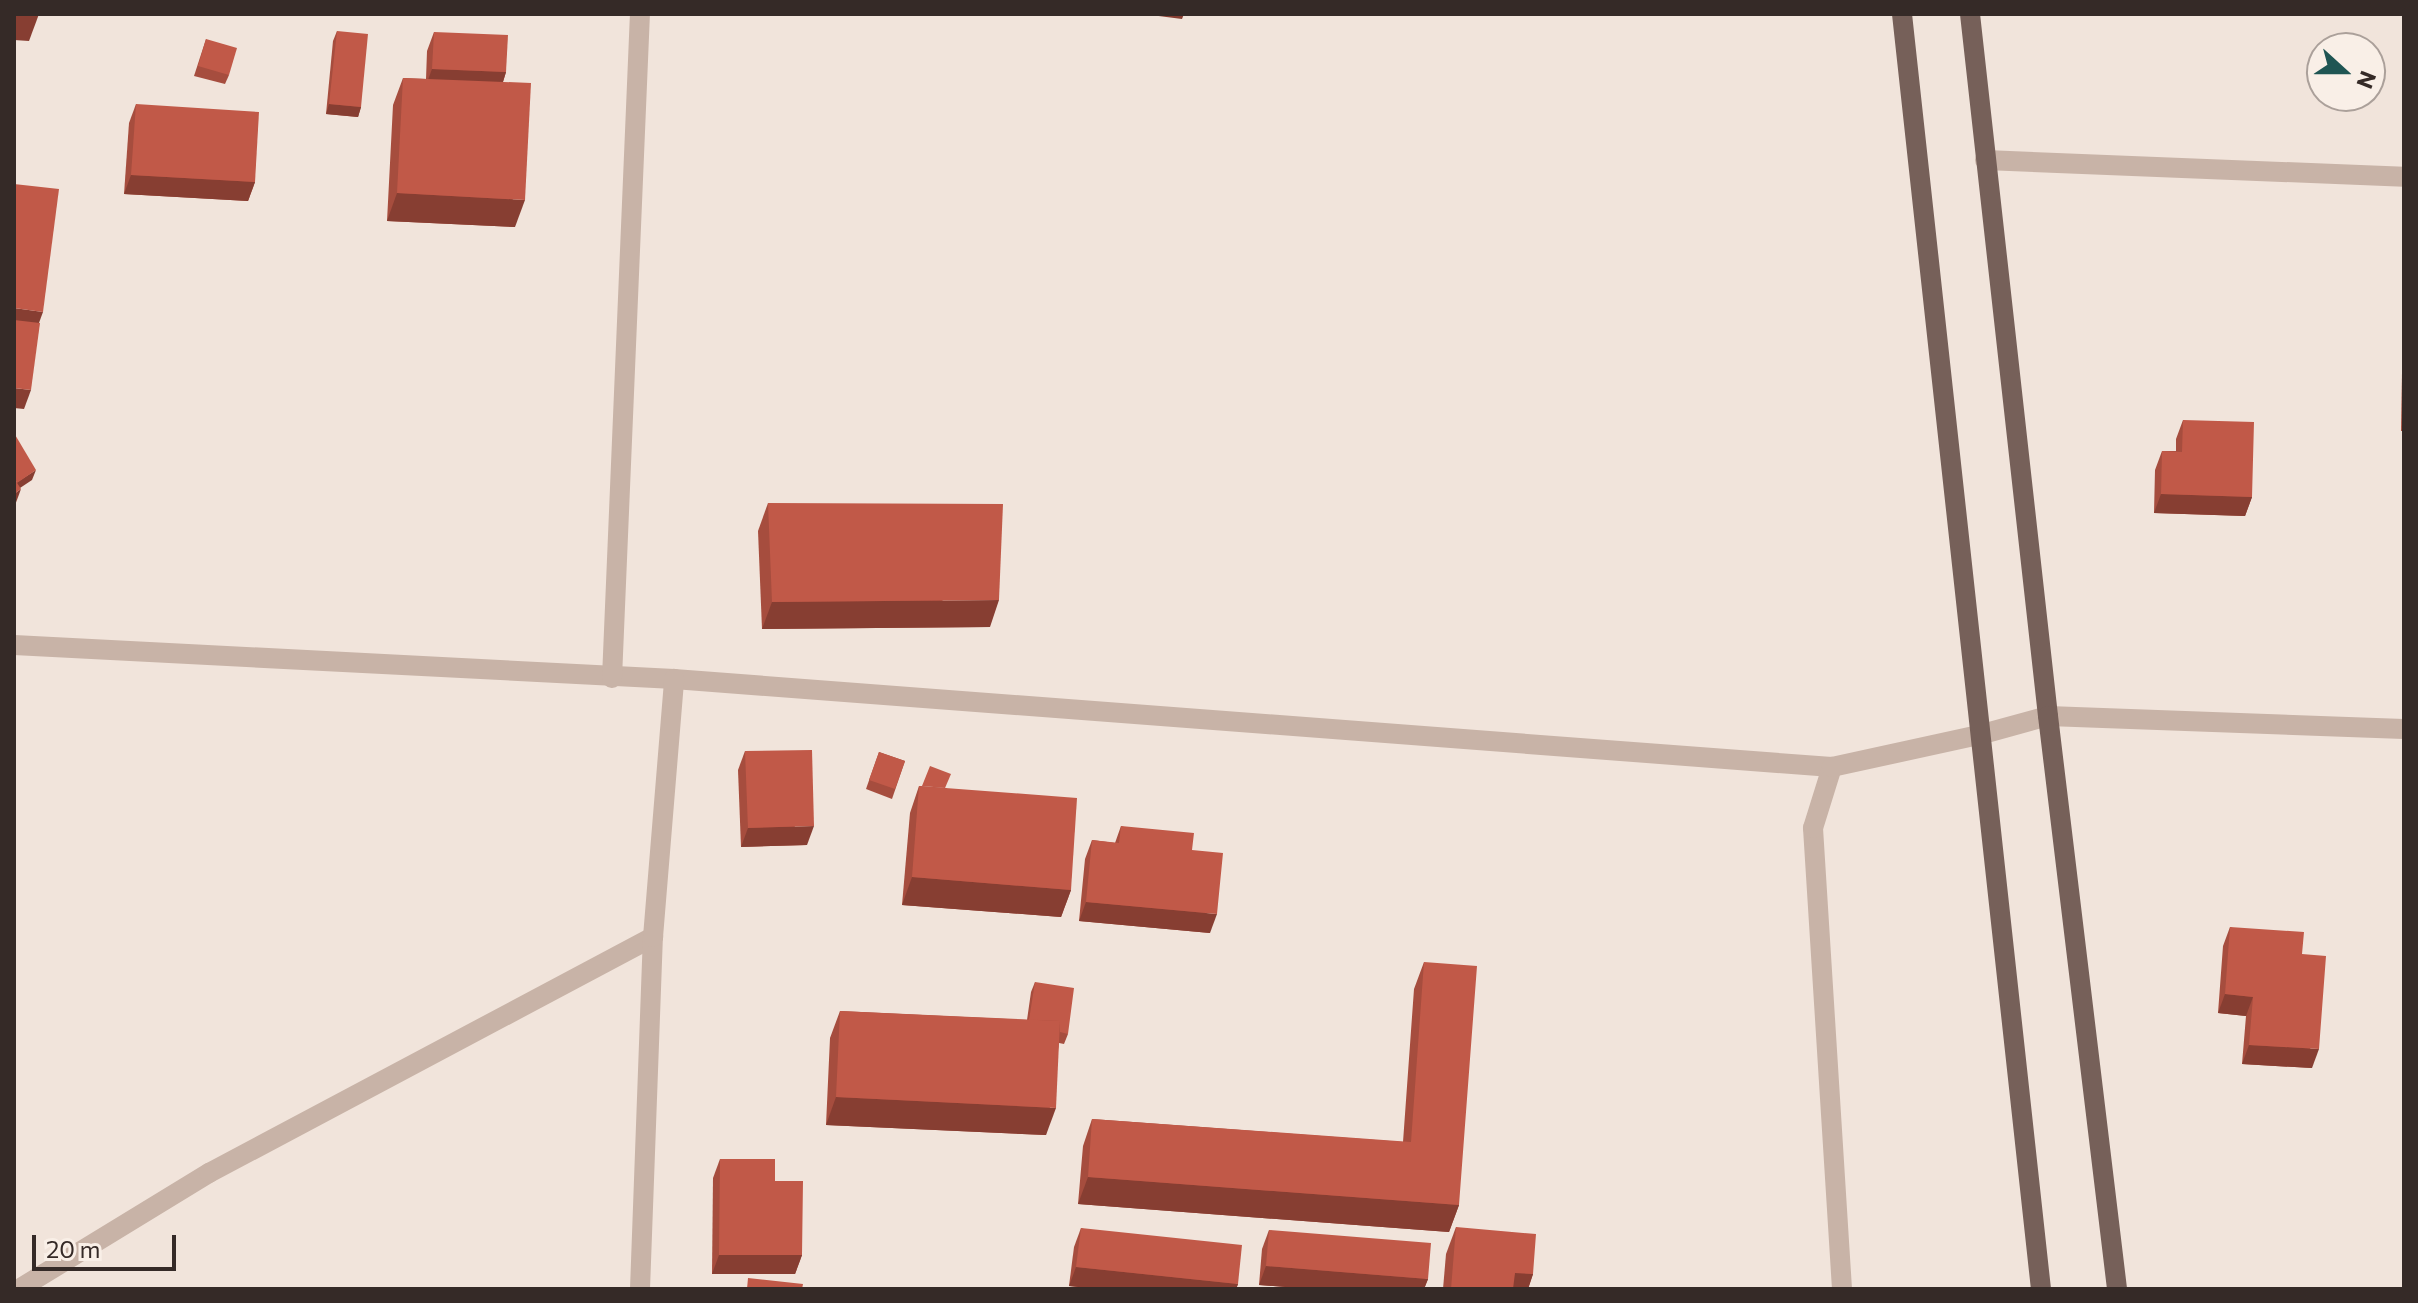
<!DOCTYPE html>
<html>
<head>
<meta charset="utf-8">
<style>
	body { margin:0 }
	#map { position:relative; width:2418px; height:1303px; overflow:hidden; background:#f1e4db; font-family:Commissioner,sans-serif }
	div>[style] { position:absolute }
	.minor>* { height:20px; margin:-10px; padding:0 10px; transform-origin:10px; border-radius:10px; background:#c8b3a7 }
	.major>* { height:20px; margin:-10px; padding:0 10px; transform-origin:10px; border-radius:10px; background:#766059 }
	.wall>* { inset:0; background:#a64d3e }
	.shaded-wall>* { inset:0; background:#873e32 }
	.building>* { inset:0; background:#c15948 }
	span { translate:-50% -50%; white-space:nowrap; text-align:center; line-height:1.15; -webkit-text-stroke:8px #f9efe7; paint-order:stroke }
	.frame { position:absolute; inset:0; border:16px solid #352a27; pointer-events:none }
	.north { position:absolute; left:2306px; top:32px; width:80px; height:80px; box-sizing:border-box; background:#f9efe7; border:2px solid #aba09a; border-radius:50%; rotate:111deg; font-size:22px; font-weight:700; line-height:32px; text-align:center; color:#352a27 }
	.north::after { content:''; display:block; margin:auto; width:28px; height:36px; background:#1f5553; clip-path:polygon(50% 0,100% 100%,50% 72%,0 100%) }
	.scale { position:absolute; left:32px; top:1235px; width:144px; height:36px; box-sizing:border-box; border:4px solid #352a27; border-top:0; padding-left:10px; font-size:24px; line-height:28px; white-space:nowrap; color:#352a27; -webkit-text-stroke:6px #f9efe7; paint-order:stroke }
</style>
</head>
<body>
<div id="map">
	<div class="minor">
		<i style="left:1985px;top:160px;width:419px;rotate:2.3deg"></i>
		<i style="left:14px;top:645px;width:661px;rotate:2.95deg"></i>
		<i style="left:674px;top:679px;width:1161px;rotate:4.35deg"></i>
		<i style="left:612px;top:678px;width:665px;rotate:-87.59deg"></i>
		<i style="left:19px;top:1289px;width:223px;rotate:-31.4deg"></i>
		<i style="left:209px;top:1173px;width:503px;rotate:-27.99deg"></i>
		<i style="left:640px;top:1289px;width:352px;rotate:-87.9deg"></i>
		<i style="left:653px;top:937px;width:259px;rotate:-85.3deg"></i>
		<i style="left:1842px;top:1289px;width:462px;rotate:-93.6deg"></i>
		<i style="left:1813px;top:828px;width:64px;rotate:-72.7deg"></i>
		<i style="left:1832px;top:767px;width:150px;rotate:-12.3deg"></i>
		<i style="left:1979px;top:735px;width:72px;rotate:-15.4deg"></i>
		<i style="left:2048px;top:716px;width:356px;rotate:2.1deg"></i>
	</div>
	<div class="major">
		<i style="left:1902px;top:14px;width:1283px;rotate:83.78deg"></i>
		<i style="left:1970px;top:14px;width:706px;rotate:83.66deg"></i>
		<i style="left:2048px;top:716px;width:577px;rotate:83.13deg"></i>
	</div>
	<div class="wall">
		<i style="clip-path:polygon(337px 31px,361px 107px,358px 117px,326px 114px,333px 41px)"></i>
		<i style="clip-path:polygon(434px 32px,506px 72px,503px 82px,515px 227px,387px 221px,393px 105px,403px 78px,426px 79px,427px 51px)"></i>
		<i style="clip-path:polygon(206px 39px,229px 75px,225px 84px,194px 76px)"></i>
		<i style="clip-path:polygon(136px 104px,255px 182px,248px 201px,124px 194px,129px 123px)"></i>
		<i style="clip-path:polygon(2404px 368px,2404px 431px,2401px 431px,2402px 373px)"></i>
		<i style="clip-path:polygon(2183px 420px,2252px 497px,2245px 516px,2154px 513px,2155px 470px,2162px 451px,2176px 451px,2176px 439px)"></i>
		<i style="clip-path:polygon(768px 503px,990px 627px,762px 629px,758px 531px)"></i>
		<i style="clip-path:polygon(745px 751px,807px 845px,741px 847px,738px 770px)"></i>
		<i style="clip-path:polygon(879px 752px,905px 761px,892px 799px,866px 789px)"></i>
		<i style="clip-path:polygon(919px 786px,946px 788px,1071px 890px,1061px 917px,902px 905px,910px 813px)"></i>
		<i style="clip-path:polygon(1121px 826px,1192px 850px,1210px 933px,1079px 921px,1085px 859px,1092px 840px,1115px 843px)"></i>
		<i style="clip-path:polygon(2230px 927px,2302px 954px,2312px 1068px,2242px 1064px,2246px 1016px,2218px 1013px,2223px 946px)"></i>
		<i style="clip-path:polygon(1424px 962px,1459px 1205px,1449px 1232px,1078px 1204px,1083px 1146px,1092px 1119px,1403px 1142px,1414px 989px)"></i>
		<i style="clip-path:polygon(1035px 982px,1068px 1034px,1064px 1044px,1059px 1043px,1046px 1135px,826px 1125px,830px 1038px,840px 1011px,1027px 1020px,1031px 992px)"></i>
		<i style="clip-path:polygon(720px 1159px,775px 1181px,802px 1255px,795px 1274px,712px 1274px,713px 1178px)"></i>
		<i style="clip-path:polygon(1456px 1227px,1533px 1274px,1528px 1289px,1443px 1289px,1446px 1254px)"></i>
		<i style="clip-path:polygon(1081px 1228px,1238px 1284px,1236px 1289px,1098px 1289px,1069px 1286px,1074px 1247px)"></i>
		<i style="clip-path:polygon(1269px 1230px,1428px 1279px,1424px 1289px,1311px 1289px,1259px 1285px,1262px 1249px)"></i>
	</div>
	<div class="shaded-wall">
		<i style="clip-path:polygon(14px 14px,39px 14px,29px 41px,14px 40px)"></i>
		<i style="clip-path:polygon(1143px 14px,1184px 14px,1182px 19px)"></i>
		<i style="clip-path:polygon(432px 69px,506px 72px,500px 91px,425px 88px)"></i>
		<i style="clip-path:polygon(329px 104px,361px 107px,358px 117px,326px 114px)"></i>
		<i style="clip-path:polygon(131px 175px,255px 182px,248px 201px,124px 194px)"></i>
		<i style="clip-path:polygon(397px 193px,525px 200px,515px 227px,387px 221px)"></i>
		<i style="clip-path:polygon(14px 308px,43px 312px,33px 339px,14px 336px)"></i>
		<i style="clip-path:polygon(14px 388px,31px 390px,24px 409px,14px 408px)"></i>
		<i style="clip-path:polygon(36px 470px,32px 480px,14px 492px,14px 484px)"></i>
		<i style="clip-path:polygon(21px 489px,14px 508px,14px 494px)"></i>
		<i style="clip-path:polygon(2161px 494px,2252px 497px,2245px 516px,2154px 513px)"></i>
		<i style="clip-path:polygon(999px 600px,990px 627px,762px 629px,772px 602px)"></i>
		<i style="clip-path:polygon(814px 826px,807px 845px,741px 847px,748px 828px)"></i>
		<i style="clip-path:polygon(912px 877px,1071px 890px,1061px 917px,902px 905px)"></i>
		<i style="clip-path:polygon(1086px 902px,1217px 914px,1210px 933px,1079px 921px)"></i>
		<i style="clip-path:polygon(2225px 994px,2253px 997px,2246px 1016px,2218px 1013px)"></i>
		<i style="clip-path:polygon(2249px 1045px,2319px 1049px,2312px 1068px,2242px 1064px)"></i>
		<i style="clip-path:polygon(836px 1097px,1056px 1108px,1046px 1135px,826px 1125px)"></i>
		<i style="clip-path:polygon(1088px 1177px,1459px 1205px,1449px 1232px,1078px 1204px)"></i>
		<i style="clip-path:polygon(719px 1255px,802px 1255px,795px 1274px,712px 1274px)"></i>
		<i style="clip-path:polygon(1266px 1266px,1428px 1279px,1424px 1289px,1311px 1289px,1259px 1285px)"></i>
		<i style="clip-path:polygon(1076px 1267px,1238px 1284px,1236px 1289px,1098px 1289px,1069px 1286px)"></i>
		<i style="clip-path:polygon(1515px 1273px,1533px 1274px,1528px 1289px,1509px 1289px)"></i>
	</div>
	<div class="building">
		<i style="clip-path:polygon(337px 31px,368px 34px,361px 107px,329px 104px)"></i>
		<i style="clip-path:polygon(434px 32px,508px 35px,506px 72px,432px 69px)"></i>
		<i style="clip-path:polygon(206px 39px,237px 48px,229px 75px,198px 66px)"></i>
		<i style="clip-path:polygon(403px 78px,531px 83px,525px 200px,397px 193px)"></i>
		<i style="clip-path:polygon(136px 104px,259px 112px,255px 182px,131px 175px)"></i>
		<i style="clip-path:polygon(14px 184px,59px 189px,43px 312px,14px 308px)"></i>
		<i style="clip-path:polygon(14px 320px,40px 323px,31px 390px,14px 388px)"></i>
		<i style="clip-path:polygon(2183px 420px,2254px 422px,2252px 497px,2161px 494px,2162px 451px,2182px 452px)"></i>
		<i style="clip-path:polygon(14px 433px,36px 470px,17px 483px,14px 478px)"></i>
		<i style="clip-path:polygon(14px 478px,21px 489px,14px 494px)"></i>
		<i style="clip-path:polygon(768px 503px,1003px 504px,999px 600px,772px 602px)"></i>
		<i style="clip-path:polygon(812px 750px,814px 826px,748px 828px,745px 751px)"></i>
		<i style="clip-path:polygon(879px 752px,905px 761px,895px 789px,869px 780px)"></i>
		<i style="clip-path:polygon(930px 766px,951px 774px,945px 788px,922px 786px)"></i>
		<i style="clip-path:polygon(919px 786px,1077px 798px,1071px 890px,912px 877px)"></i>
		<i style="clip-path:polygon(1121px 826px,1194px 833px,1192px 850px,1223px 853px,1217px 914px,1086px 902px,1092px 840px,1119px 843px)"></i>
		<i style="clip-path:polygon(2230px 927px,2304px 932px,2302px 954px,2326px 956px,2319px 1049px,2249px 1045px,2253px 997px,2225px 994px)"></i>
		<i style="clip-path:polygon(1424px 962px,1477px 966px,1459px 1205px,1088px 1177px,1092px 1119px,1411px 1142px)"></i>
		<i style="clip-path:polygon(1035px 982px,1074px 988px,1068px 1034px,1060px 1032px,1060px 1021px,1029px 1020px)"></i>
		<i style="clip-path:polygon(840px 1011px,1060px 1021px,1056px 1108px,836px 1097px)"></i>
		<i style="clip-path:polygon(720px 1159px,775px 1159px,775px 1181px,803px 1181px,802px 1255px,719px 1255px)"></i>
		<i style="clip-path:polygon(1456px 1227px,1536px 1234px,1533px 1274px,1515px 1273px,1513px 1289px,1451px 1289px)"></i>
		<i style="clip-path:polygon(1081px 1228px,1242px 1245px,1238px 1284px,1076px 1267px)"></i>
		<i style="clip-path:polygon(1269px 1230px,1431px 1243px,1428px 1279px,1266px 1266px)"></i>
		<i style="clip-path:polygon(748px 1278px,803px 1284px,802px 1289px,747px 1289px)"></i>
	</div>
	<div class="frame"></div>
	<div class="north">N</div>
	<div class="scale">20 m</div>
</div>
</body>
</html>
